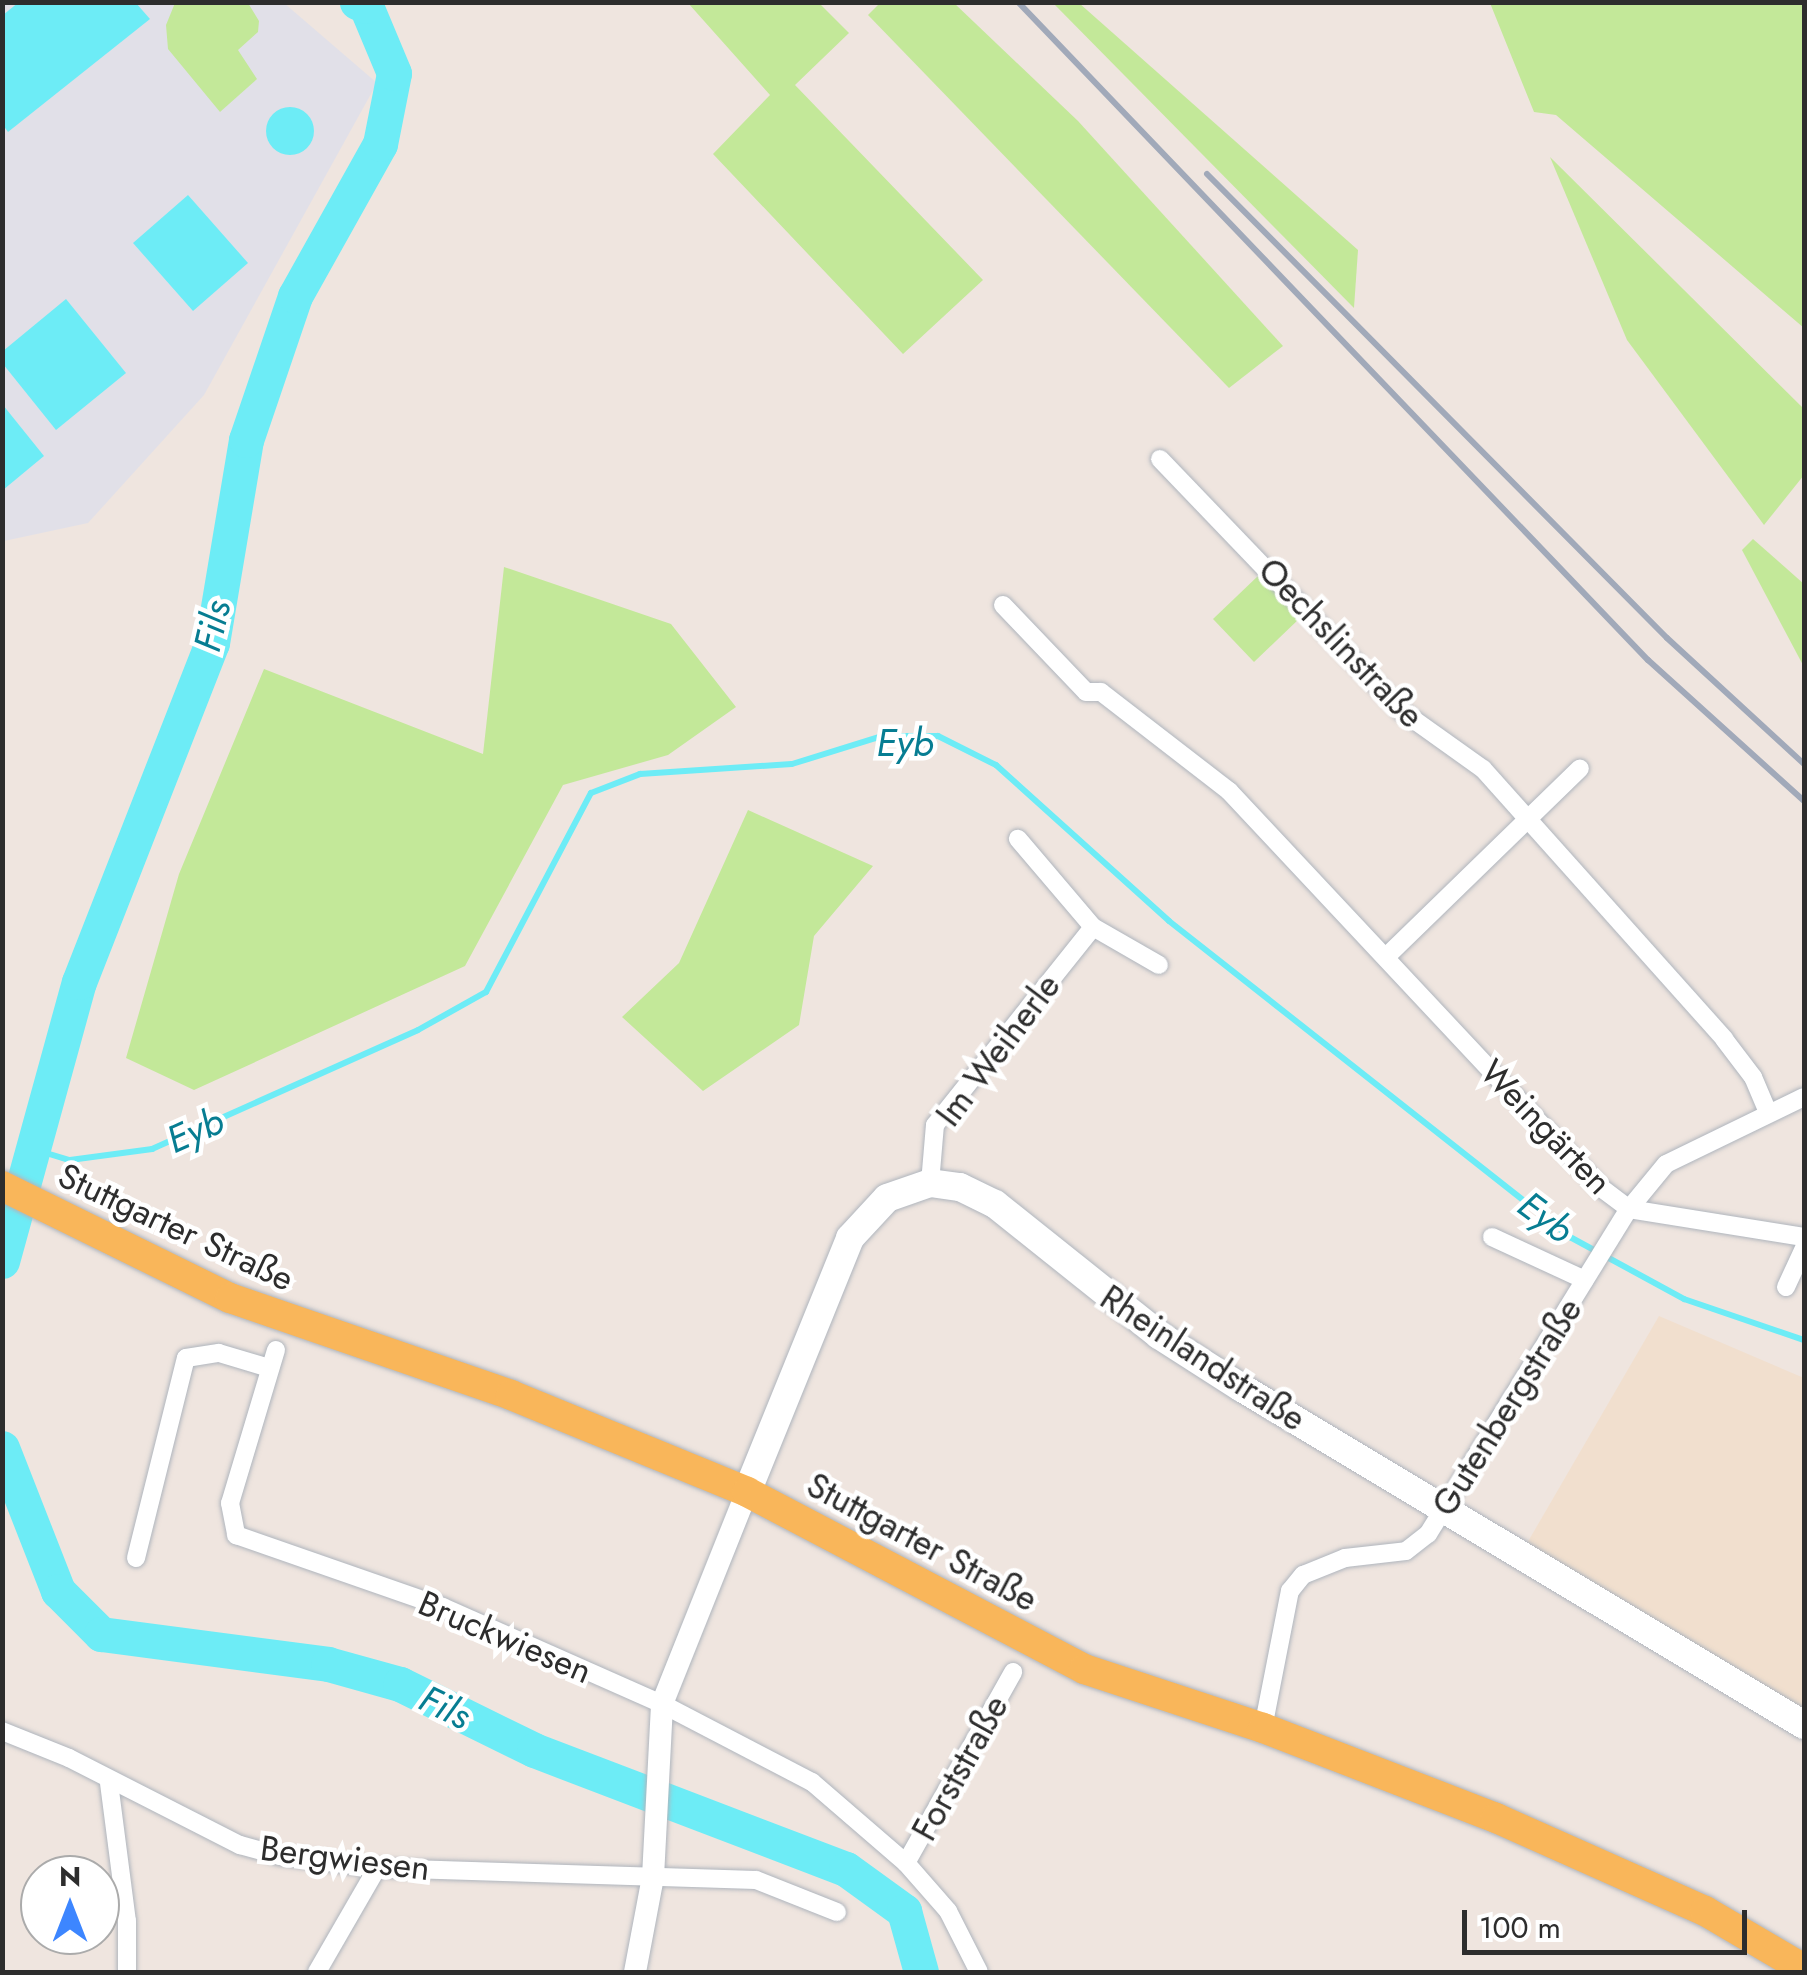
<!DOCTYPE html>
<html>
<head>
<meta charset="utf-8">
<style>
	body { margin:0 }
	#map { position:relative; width:1807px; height:1975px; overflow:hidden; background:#efe5df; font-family:Jost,sans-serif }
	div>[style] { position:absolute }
	.industrial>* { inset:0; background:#e1e0e8 }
	.education>* { inset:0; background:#f1dfce }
	.green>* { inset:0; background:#c3e899 }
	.water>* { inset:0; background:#6decf6 }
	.round { border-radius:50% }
	.stream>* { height:6px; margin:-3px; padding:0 3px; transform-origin:3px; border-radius:3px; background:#6decf6 }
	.river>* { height:35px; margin:-17.5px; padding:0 17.5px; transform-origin:17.5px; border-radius:17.5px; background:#6decf6 }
	.roads { filter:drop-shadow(0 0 2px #afb5bd) drop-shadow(0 0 2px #afb5bd) }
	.minor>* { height:18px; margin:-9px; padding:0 9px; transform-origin:9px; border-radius:9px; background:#fff }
	.tertiary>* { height:22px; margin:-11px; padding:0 11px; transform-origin:11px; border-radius:11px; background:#fff }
	.secondary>* { height:28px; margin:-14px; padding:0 14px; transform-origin:14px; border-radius:14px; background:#fff }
	.primary>* { height:30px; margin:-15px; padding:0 15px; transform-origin:15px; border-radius:15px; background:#f9b65a }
	.rail>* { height:6px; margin:-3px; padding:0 3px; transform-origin:3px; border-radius:3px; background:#a1a9b9 }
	span { translate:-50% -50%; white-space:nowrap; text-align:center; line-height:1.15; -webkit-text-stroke:9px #fff; paint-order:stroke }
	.street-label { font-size:35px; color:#2d2d2d }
	.water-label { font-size:38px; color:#077d92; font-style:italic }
	.frame { position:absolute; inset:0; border:5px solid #2d2d2d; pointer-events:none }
	.north { position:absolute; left:20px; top:1855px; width:100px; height:100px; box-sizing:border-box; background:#fff; border:2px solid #ababab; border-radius:50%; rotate:0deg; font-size:28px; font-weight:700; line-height:40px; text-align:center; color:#2d2d2d }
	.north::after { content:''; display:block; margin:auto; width:35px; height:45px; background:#3d86ff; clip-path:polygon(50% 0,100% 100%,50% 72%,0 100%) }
	.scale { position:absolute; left:1462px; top:1910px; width:285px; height:45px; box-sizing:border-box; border:5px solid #2d2d2d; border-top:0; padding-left:12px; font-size:30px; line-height:35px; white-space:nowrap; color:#2d2d2d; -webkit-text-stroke:8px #fff; paint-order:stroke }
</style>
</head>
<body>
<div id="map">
	<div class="industrial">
		<i style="clip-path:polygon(2px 3px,284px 3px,377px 83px,204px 395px,88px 523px,4px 541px)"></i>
	</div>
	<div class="education">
		<i style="clip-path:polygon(1659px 1316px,1804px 1378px,1804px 1709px,1526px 1545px)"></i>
	</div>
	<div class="green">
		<i style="clip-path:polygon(881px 2px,954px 3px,1078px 121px,1283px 346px,1229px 388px,868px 15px)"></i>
		<i style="clip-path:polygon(175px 3px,248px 3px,259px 21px,258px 32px,238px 50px,257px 79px,220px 112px,168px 49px,166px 25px)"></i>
		<i style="clip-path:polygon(688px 3px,819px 3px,849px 33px,795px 85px,983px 280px,903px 354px,713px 154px,770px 95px)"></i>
		<i style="clip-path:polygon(1053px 3px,1079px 3px,1358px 250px,1354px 308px)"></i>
		<i style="clip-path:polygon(1490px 3px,1804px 3px,1804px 328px,1556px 115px,1534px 112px)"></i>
		<i style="clip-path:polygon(1550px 157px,1804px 409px,1804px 475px,1764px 525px,1627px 340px)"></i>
		<i style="clip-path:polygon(1753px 539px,1804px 584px,1804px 667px,1742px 550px)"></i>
		<i style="clip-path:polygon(504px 567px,671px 624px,736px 707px,668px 755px,563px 785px,465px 966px,194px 1090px,126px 1058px,179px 874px,264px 669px,483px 754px)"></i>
		<i style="clip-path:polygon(1259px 575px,1300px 618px,1254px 662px,1213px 619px)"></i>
		<i style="clip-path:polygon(748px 810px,873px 866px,814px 936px,799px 1025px,703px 1091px,622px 1017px,679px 963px)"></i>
	</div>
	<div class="water">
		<i style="clip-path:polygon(19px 2px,136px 3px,150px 19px,8px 132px,3px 125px,3px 15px)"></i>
		<i class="round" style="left:266px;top:107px;width:48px;height:48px"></i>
		<i style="clip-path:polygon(188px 195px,248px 263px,193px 311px,133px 243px)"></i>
		<i style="clip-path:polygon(66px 299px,126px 373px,56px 430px,3px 364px,3px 351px)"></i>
		<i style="clip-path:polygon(3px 405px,44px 456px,3px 490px,2px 490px)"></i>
	</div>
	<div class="stream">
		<i style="left:33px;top:1149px;width:39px;rotate:17deg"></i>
		<i style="left:70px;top:1160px;width:83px;rotate:-7.6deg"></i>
		<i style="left:152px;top:1149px;width:291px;rotate:-24.1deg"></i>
		<i style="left:418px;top:1030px;width:78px;rotate:-29.2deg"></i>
		<i style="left:486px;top:992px;width:225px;rotate:-62.2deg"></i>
		<i style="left:591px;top:793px;width:53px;rotate:-21.2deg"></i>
		<i style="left:640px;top:774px;width:152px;rotate:-3.8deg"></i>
		<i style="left:792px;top:764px;width:94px;rotate:-17.3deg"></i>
		<i style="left:882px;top:736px;width:56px"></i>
		<i style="left:938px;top:736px;width:65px;rotate:26.6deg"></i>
		<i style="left:996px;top:765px;width:233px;rotate:42deg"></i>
		<i style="left:1169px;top:921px;width:511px;rotate:38.24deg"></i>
		<i style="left:1570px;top:1237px;width:130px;rotate:28.5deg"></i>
		<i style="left:1684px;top:1299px;width:127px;rotate:18.9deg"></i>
	</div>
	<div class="river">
		<i style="left:2px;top:1261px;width:289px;rotate:-74.6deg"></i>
		<i style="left:79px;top:982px;width:364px;rotate:-68.6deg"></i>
		<i style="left:212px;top:643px;width:206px;rotate:-80.5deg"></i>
		<i style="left:246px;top:440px;width:152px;rotate:-71.2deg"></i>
		<i style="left:295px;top:296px;width:174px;rotate:-60.8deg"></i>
		<i style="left:380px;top:144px;width:72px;rotate:-78.8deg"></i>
		<i style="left:394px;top:73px;width:73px;rotate:-112.7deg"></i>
		<i style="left:366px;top:6px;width:10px;rotate:-156deg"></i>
		<i style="left:2px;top:1448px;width:154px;rotate:68.6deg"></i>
		<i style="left:58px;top:1591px;width:61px;rotate:45deg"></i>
		<i style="left:101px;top:1634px;width:229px;rotate:7.5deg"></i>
		<i style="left:328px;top:1664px;width:75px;rotate:15.5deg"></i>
		<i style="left:400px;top:1684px;width:149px;rotate:26.2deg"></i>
		<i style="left:534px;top:1750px;width:334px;rotate:20.9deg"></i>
		<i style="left:846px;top:1869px;width:72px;rotate:35.9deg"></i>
		<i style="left:904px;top:1911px;width:63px;rotate:74.4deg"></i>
	</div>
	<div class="roads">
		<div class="minor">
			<i style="left:1160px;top:459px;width:351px;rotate:46.2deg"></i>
			<i style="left:1403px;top:712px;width:98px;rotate:35.5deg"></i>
			<i style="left:1483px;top:769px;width:362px;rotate:48.2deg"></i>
			<i style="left:1724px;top:1039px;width:48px;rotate:52.7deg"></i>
			<i style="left:1753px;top:1077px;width:38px;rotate:67deg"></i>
			<i style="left:1003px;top:605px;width:120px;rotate:46.3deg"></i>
			<i style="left:1086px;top:692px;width:15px"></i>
			<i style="left:1101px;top:692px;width:162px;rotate:37.7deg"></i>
			<i style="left:1229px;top:791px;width:543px;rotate:46.87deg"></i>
			<i style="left:1600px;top:1187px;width:36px;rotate:37deg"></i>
			<i style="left:1629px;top:1209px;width:177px;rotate:9.1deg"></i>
			<i style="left:1093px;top:927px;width:76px;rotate:29.9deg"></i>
			<i style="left:1387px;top:956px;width:269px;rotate:-44.2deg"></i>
			<i style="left:930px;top:1183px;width:58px;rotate:-85.1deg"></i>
			<i style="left:935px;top:1125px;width:253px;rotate:-51.4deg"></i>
			<i style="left:1093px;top:927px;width:116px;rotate:-130.4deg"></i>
			<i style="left:1492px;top:1237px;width:102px;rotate:24.8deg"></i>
			<i style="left:1786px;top:1287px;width:43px;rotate:-65.2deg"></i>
			<i style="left:276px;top:1350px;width:160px;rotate:106.7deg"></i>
			<i style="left:230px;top:1503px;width:33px;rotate:79deg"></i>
			<i style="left:236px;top:1535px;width:219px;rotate:19.2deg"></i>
			<i style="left:443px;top:1607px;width:240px;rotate:23.9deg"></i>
			<i style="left:662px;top:1704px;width:169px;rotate:27.5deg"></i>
			<i style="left:812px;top:1782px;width:124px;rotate:40.8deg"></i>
			<i style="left:906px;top:1863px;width:64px;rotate:48.8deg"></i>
			<i style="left:948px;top:1911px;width:68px;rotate:63.1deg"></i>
			<i style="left:136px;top:1558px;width:206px;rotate:-76deg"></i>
			<i style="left:186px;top:1358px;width:33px;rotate:-9deg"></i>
			<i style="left:219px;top:1353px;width:52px;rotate:16.7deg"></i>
			<i style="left:1263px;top:1728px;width:140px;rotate:-78.9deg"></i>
			<i style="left:1290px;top:1591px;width:21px;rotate:-51deg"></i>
			<i style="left:1303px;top:1575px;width:45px;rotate:-22deg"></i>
			<i style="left:1345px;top:1558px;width:61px;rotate:-6.5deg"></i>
			<i style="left:1406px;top:1551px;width:28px;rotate:-38deg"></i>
			<i style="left:1428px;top:1534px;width:382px;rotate:-58.3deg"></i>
			<i style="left:1629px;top:1209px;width:58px;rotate:-50.6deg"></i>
			<i style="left:1666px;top:1164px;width:153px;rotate:-25.9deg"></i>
			<i style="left:2px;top:1731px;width:72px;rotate:21.9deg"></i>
			<i style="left:69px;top:1758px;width:192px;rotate:27deg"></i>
			<i style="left:240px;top:1845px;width:41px;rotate:15.4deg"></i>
			<i style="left:280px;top:1856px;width:98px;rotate:7.1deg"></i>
			<i style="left:377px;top:1868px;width:379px;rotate:1.8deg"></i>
			<i style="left:756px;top:1880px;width:87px;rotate:21.6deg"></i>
			<i style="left:109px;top:1783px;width:139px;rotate:82.6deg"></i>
			<i style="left:127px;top:1921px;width:51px;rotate:90deg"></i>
			<i style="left:906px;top:1863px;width:219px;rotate:-60.7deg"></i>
			<i style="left:317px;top:1972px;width:120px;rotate:-60deg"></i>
		</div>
		<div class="tertiary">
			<i style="left:635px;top:1972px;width:97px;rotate:-79.3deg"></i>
			<i style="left:653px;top:1877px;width:173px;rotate:-87deg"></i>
			<i style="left:662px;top:1704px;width:228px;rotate:-68.2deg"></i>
		</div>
		<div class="secondary">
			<i style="left:747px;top:1492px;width:274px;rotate:-67.9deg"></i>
			<i style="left:850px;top:1238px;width:54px;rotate:-47.2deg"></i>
			<i style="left:887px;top:1198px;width:46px;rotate:-19.2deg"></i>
			<i style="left:930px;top:1183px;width:30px;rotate:8deg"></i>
			<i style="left:960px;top:1187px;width:39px;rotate:26deg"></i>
			<i style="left:995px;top:1204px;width:210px;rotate:38.6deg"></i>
			<i style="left:1159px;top:1335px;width:98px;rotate:32.6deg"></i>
			<i style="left:1242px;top:1388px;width:655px;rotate:30.95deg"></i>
		</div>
		<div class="primary">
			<i style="left:2px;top:1186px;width:254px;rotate:26.2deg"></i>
			<i style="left:230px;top:1298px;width:297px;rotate:19deg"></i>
			<i style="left:511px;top:1395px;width:255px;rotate:22.3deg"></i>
			<i style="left:747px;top:1492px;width:381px;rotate:27.7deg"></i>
			<i style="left:1084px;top:1669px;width:188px;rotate:18.2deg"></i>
			<i style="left:1263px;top:1728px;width:250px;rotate:21.1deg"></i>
			<i style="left:1496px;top:1818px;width:229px;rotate:24deg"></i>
			<i style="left:1705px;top:1911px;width:115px;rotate:30.4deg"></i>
		</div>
	</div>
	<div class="rail">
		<i style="left:1018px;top:2px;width:911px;rotate:46.25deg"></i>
		<i style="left:1648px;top:660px;width:210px;rotate:42.1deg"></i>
		<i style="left:1207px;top:174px;width:653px;rotate:45.25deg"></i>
		<i style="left:1667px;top:638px;width:186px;rotate:42.6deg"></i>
	</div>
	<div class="street-label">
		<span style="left:1341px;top:643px;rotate:46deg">Oechslinstraße</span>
		<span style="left:998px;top:1050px;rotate:-53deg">Im Weiherle</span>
		<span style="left:1546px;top:1127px;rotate:46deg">Weingärten</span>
		<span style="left:176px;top:1227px;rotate:25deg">Stuttgarter Straße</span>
		<span style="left:1203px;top:1358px;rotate:33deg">Rheinlandstraße</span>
		<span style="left:1507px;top:1407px;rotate:-58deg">Gutenbergstraße</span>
		<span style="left:922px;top:1542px;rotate:28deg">Stuttgarter Straße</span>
		<span style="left:505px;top:1637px;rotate:23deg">Bruckwiesen</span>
		<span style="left:960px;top:1768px;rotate:-61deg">Forststraße</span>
		<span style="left:345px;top:1858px;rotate:7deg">Bergwiesen</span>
	</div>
	<div class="water-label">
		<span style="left:212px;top:626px;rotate:-77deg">Fils</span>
		<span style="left:905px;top:743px">Eyb</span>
		<span style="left:195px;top:1130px;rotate:-24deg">Eyb</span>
		<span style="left:1546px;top:1217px;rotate:37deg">Eyb</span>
		<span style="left:445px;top:1707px;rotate:26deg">Fils</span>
	</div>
	<div class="frame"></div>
	<div class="north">N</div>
	<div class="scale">100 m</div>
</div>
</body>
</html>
